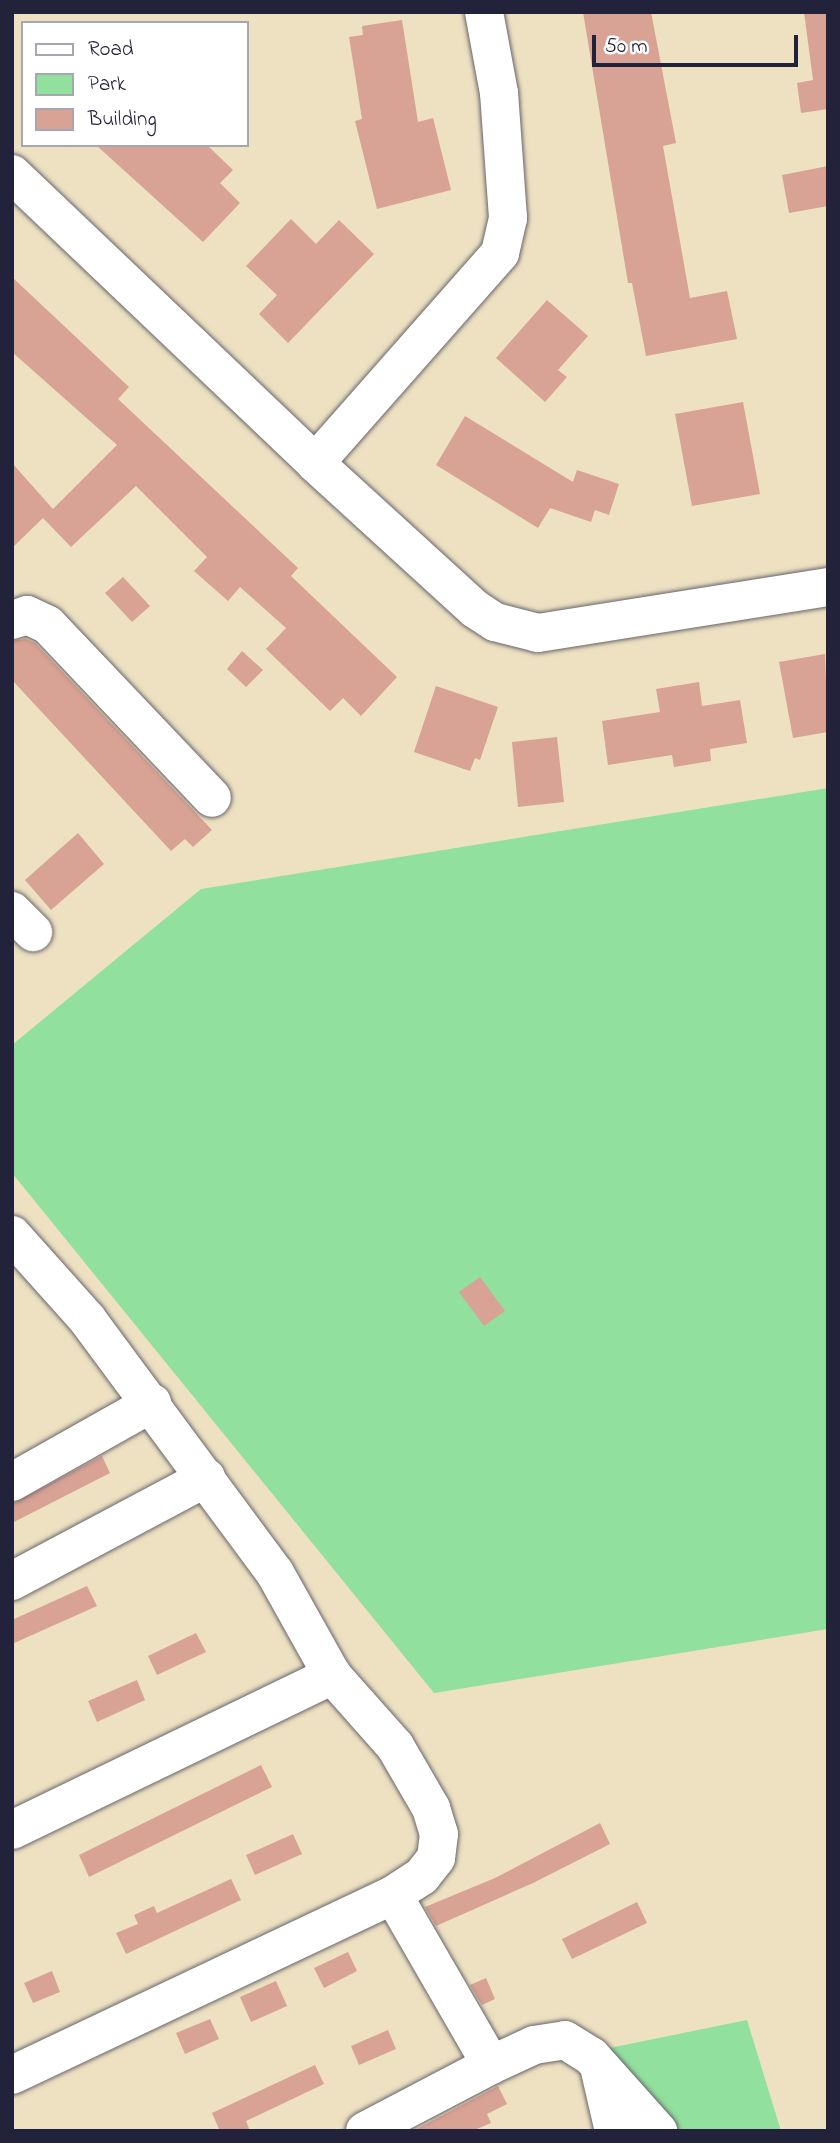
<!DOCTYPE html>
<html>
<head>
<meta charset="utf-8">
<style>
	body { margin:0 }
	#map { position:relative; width:840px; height:2143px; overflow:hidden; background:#ede1c2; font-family:"Indie Flower",sans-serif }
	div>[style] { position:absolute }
	.green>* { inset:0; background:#91e09e }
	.building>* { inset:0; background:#d8a295 }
	.roads { filter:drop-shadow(0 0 2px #69656a) drop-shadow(0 0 2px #69656a) }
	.minor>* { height:38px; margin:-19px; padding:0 19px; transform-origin:19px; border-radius:19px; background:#fff }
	span { translate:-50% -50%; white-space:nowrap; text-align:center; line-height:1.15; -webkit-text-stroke:5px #fff; paint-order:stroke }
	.frame { position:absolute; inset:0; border:14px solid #22223b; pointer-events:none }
	.legend { position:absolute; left:21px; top:21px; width:228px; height:126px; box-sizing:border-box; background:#fff; border:2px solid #a7a7b1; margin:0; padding:9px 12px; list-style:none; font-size:21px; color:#22223b }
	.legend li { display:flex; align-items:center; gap:14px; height:35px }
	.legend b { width:35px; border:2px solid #a7a7b1 }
	.scale { position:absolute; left:592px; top:35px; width:206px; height:32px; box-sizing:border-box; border:4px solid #22223b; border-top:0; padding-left:9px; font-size:21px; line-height:24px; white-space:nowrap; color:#22223b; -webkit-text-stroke:5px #fff; paint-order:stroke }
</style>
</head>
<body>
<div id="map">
	<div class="green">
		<i style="clip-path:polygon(828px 788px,828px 1629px,434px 1693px,12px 1173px,12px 1045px,201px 889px)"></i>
		<i style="clip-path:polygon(747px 2020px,781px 2131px,599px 2131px,585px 2053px)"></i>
	</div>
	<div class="building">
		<i style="clip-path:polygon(583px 12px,651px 12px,676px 143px,663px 146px,690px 298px,727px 291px,737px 339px,646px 356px,632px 283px,628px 283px)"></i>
		<i style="clip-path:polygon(804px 12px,828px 12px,828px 109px,801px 113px,797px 83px,813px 80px)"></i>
		<i style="clip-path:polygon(402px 20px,418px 122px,433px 118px,451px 190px,377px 209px,355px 121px,362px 119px,349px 37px,363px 35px,362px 26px)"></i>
		<i style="clip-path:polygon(96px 145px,207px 145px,233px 170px,220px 183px,240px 203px,203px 242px)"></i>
		<i style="clip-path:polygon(828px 166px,828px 206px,789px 213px,782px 175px)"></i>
		<i style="clip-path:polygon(291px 219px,316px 244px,339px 220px,374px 254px,288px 343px,259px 314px,277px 295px,246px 266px)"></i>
		<i style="clip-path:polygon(12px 277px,129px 387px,118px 399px,298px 568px,291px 576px,397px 677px,361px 716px,343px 698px,330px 711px,266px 649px,286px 628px,240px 587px,228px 601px,194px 571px,207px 557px,136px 486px,71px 547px,43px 518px,12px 548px,12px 463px,53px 509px,117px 445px,12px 352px)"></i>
		<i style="clip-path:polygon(547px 300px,588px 336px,558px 370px,567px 377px,545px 402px,496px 358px)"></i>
		<i style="clip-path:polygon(743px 402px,760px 494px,692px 506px,675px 414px)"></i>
		<i style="clip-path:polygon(465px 416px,573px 482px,577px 470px,619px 484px,609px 515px,595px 510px,591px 522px,550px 508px,538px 528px,436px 465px)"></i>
		<i style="clip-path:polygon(123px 577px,150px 606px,132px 622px,105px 593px)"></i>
		<i style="clip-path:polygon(26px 639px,35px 643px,212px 830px,193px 847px,185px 839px,171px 851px,12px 680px,12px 641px)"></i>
		<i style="clip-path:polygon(242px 651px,263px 670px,246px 687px,227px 669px)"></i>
		<i style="clip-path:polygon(825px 654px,828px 732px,793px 738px,779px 662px)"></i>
		<i style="clip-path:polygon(699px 682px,702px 706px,740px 700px,747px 743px,710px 749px,711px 761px,674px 767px,672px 755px,608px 765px,602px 721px,660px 712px,656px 689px)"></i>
		<i style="clip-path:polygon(436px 686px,498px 707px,480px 760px,475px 758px,470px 771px,414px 752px)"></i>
		<i style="clip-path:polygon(557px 737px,564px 802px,518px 807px,512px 742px)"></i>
		<i style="clip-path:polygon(78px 833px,104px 864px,51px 910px,25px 880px)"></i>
		<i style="clip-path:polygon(480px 1277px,505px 1311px,484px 1326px,459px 1292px)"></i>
		<i style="clip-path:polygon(102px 1456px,110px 1473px,12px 1523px,12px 1504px)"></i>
		<i style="clip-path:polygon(87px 1586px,97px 1606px,12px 1644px,12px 1620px)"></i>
		<i style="clip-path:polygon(196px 1633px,206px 1652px,157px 1675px,148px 1656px)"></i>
		<i style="clip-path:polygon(137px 1680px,145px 1700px,97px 1722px,88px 1701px)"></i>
		<i style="clip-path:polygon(261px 1765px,272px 1787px,89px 1877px,79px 1855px)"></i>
		<i style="clip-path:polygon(600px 1823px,610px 1844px,533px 1883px,436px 1926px,425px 1907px,495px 1878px)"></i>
		<i style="clip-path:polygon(293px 1834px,302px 1854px,255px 1875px,246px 1855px)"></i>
		<i style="clip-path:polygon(231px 1879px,241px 1900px,126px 1954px,116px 1933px,138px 1924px,134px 1915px,154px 1906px,157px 1913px)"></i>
		<i style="clip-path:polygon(637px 1902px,647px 1923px,572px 1959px,562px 1939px)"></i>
		<i style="clip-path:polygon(348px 1952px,357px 1971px,324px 1988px,314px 1968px)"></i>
		<i style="clip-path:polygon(52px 1971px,60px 1992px,33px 2003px,24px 1983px)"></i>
		<i style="clip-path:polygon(486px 1978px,495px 1999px,482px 2005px,470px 1985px)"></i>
		<i style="clip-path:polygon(276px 1981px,287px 2006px,251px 2022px,240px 1997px)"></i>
		<i style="clip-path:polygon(210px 2019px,219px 2039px,185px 2054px,176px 2033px)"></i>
		<i style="clip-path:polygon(388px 2030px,396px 2049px,359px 2065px,351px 2046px)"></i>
		<i style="clip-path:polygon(315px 2065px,324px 2084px,246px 2121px,250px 2131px,220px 2131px,212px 2113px)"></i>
		<i style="clip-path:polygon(498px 2086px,507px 2104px,487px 2114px,491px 2123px,472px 2131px,413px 2131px)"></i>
	</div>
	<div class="roads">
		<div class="minor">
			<i style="left:12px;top:174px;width:419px;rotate:43.6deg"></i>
			<i style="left:315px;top:463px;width:217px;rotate:42.4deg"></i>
			<i style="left:475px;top:609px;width:24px;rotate:33deg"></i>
			<i style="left:495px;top:622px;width:44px;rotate:14.3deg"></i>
			<i style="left:538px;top:633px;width:294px;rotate:-9deg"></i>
			<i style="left:315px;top:463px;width:280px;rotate:-48.6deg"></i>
			<i style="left:500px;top:253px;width:36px;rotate:-77deg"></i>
			<i style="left:508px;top:218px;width:125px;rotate:-94.1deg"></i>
			<i style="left:499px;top:93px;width:82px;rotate:-100.5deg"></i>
			<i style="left:12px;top:620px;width:16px;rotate:-18deg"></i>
			<i style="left:27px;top:615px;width:23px;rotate:25deg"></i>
			<i style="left:48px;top:625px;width:238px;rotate:46.5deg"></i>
			<i style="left:12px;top:911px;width:30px;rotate:45deg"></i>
			<i style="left:12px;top:1235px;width:113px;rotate:48.2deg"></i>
			<i style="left:87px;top:1319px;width:316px;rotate:53.5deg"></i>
			<i style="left:275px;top:1573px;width:117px;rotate:60.8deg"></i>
			<i style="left:332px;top:1675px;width:95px;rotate:48.4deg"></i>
			<i style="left:395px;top:1746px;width:72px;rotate:59.9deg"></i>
			<i style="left:431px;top:1808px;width:27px;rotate:73deg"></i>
			<i style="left:439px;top:1834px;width:24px;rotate:97deg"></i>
			<i style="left:436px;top:1858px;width:23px;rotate:128deg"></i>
			<i style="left:422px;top:1876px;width:35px;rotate:147deg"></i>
			<i style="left:393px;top:1895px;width:421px;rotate:154.7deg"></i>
			<i style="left:12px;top:1482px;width:161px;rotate:-29.4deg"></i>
			<i style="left:12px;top:1581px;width:220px;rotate:-28deg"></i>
			<i style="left:12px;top:1830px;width:356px;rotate:-25.8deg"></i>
			<i style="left:393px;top:1895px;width:196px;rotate:60deg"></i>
			<i style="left:600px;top:2071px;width:62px;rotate:76.9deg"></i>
			<i style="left:365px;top:2131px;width:142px;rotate:-27.6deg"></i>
			<i style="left:491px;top:2065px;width:47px;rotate:-24.9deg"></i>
			<i style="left:534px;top:2045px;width:31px;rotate:-9deg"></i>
			<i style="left:565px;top:2040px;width:31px;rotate:32deg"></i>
			<i style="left:591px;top:2056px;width:101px;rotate:48.2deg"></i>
		</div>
	</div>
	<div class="frame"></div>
	<ul class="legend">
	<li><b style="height:9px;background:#fff"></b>Road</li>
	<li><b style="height:19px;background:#91e09e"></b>Park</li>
	<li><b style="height:19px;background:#d8a295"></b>Building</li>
	</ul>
	<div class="scale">50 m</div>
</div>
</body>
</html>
